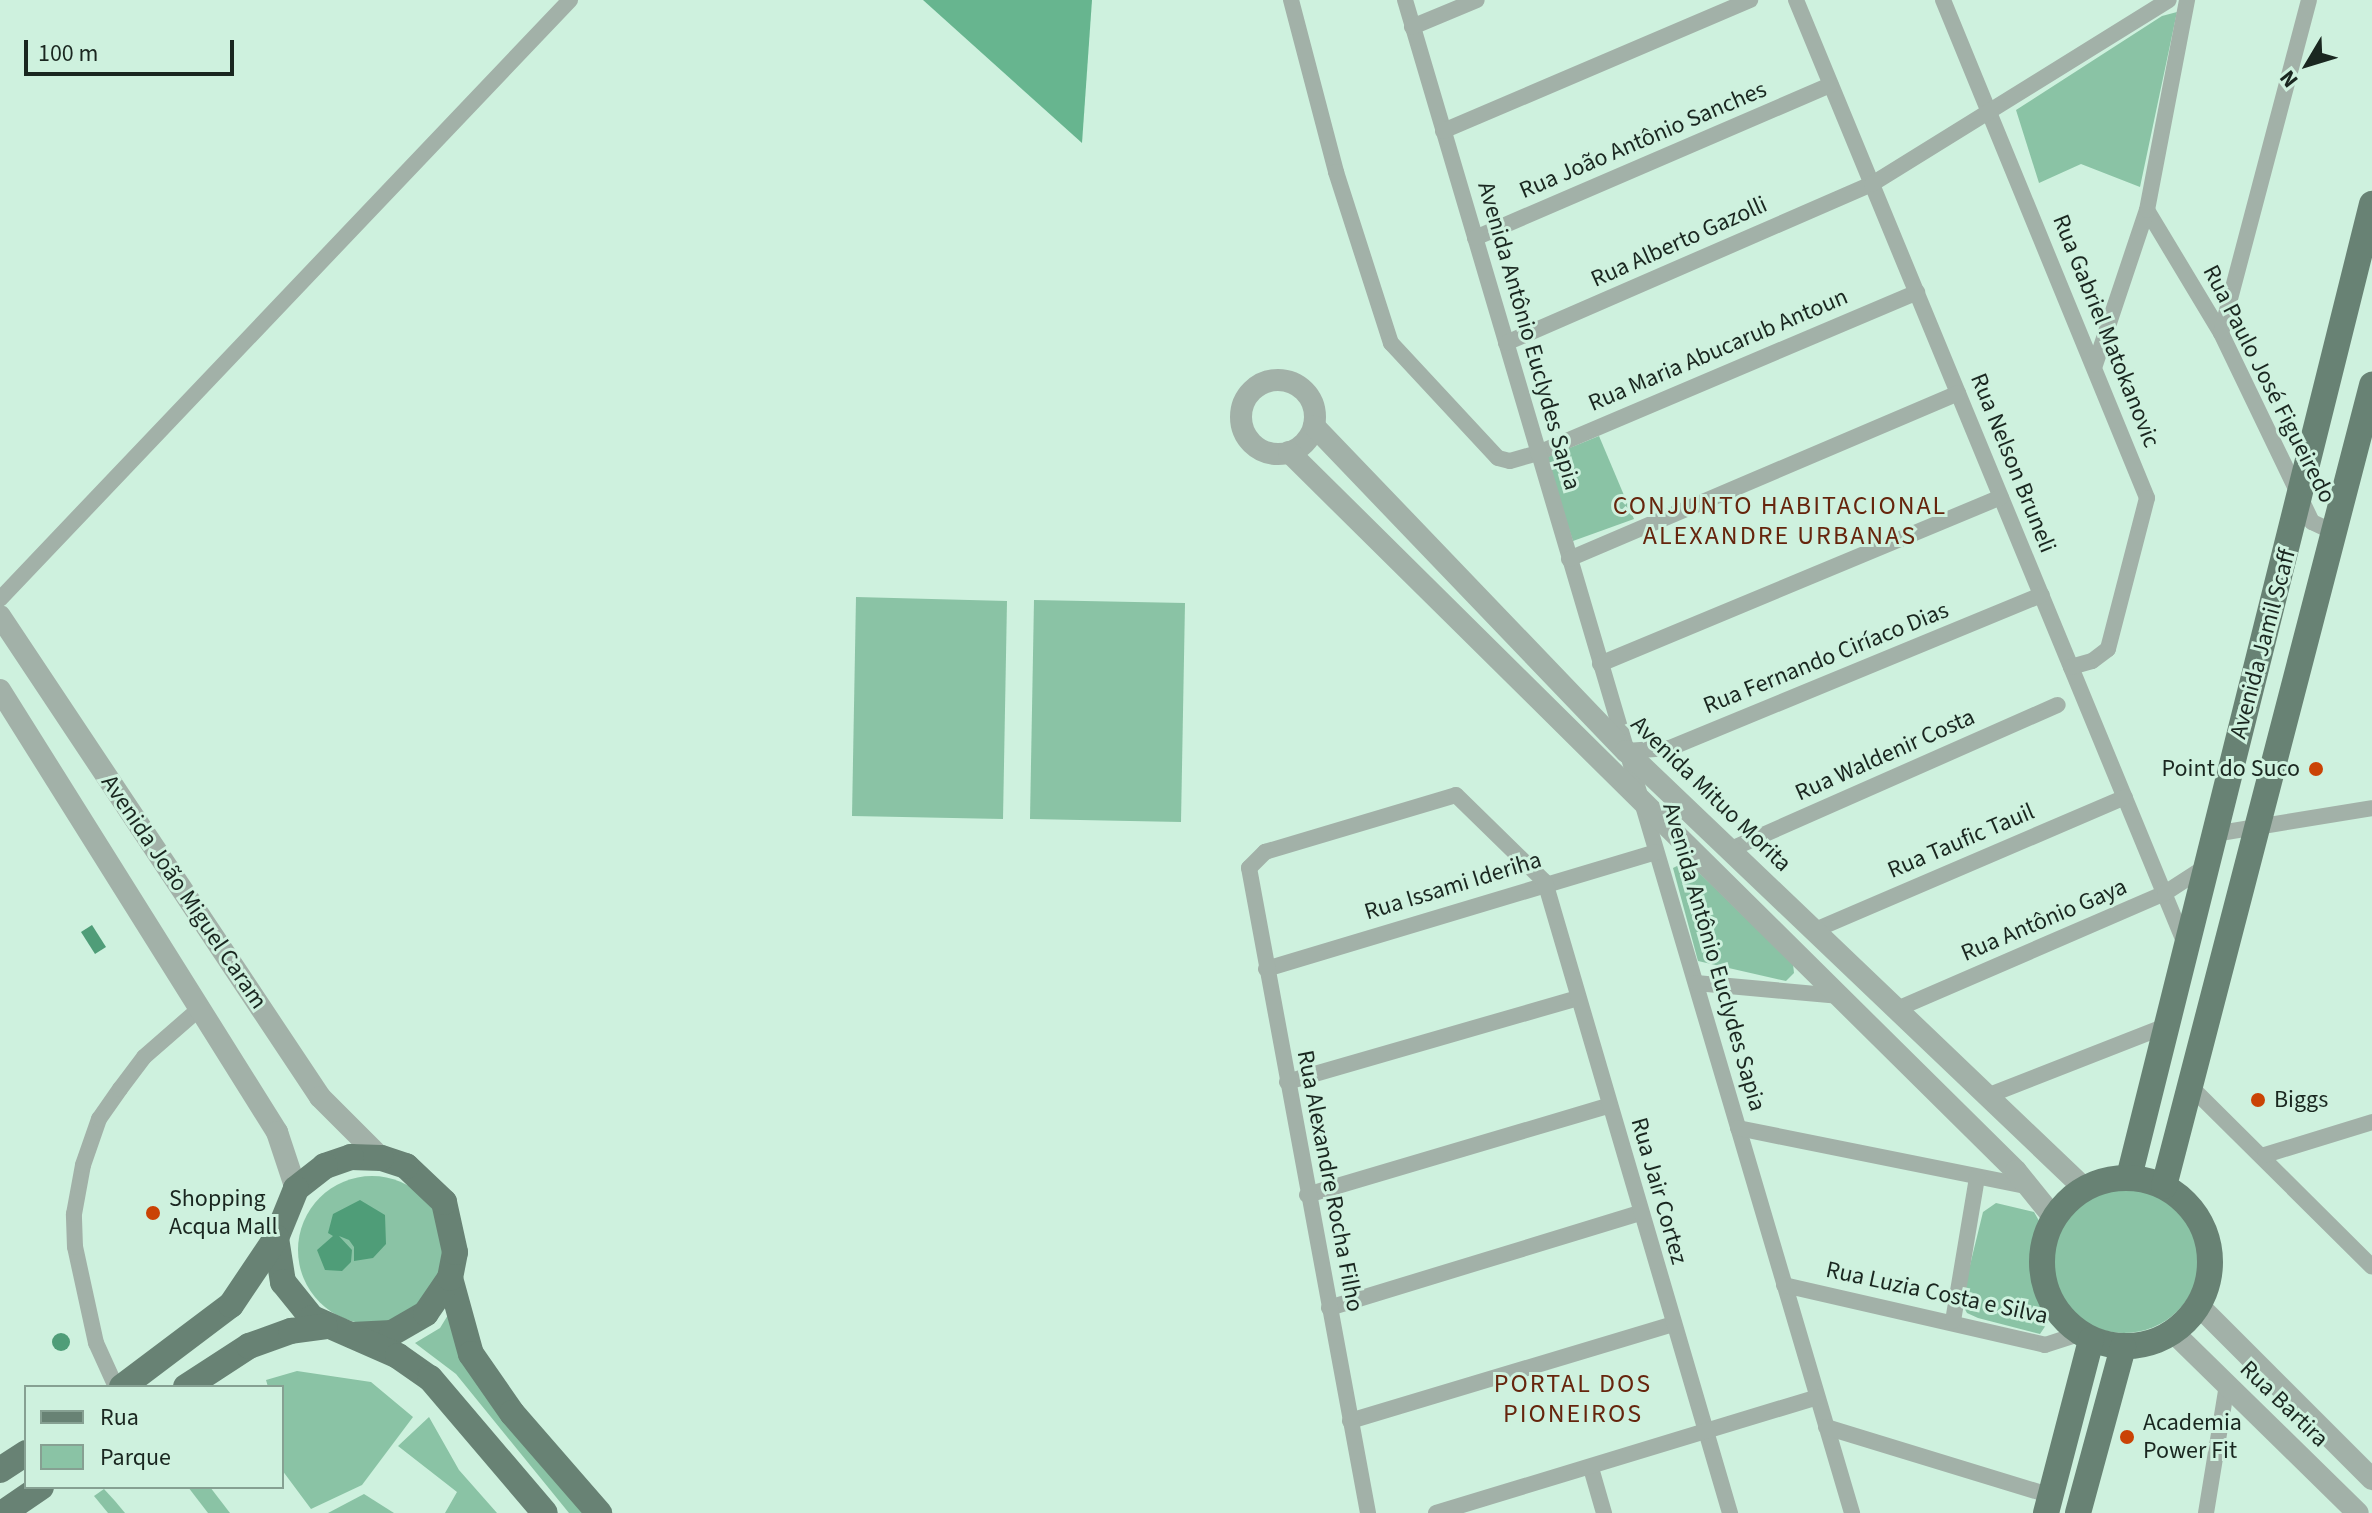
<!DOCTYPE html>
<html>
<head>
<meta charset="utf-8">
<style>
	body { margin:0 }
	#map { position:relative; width:2372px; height:1513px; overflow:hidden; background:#cef1de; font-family:"Source Sans 3",sans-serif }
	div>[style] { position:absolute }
	.green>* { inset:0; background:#8ac3a5 }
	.round { border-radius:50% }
	.forest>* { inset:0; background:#67b58f }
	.water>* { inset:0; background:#4f9d78 }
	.minor>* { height:16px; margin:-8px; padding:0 8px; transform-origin:8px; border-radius:8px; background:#a2b1a8 }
	.tertiary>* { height:22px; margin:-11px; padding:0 11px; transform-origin:11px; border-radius:11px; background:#a2b1a8 }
	.tertiary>.ring { margin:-11px; padding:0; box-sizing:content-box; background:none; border:22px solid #a2b1a8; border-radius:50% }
	.primary>* { height:26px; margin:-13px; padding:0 13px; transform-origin:13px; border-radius:13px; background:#688274 }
	.primary>.ring { margin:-13px; padding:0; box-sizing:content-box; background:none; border:26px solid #688274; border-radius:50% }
	.dots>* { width:22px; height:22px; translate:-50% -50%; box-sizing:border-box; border:4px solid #cef1de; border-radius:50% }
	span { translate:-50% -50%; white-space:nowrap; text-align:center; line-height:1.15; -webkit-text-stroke:6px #cef1de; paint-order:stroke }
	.street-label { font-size:24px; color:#1a2720 }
	.poi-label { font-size:24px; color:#1a2720 }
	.right { translate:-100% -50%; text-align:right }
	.left { translate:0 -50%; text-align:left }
	.neighbourhood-label { font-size:26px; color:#66250d; letter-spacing:2px }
	.legend { position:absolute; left:24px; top:1385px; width:260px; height:104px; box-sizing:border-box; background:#cef1de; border:2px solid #86a092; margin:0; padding:10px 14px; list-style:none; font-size:24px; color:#1a2720 }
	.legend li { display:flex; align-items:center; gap:16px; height:40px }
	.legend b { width:40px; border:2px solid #86a092 }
	.north { position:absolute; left:2268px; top:24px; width:80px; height:80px; -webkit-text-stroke:6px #cef1de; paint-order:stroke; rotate:232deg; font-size:22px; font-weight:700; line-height:32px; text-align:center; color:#1a2720 }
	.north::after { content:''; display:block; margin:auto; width:28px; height:36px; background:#1a2720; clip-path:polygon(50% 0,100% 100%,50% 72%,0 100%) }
	.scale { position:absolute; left:24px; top:40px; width:210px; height:36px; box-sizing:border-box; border:4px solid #1a2720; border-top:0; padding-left:10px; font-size:24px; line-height:28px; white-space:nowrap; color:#1a2720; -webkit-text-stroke:6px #cef1de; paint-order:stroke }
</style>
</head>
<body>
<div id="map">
	<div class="green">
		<i style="clip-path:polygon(2177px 12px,2140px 187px,2081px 164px,2039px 183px,2016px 110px,2162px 16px)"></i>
		<i style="clip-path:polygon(1599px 436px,1634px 519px,1573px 541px,1545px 458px)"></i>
		<i style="clip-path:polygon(856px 597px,1007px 601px,1003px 819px,852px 816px)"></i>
		<i style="clip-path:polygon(1034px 600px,1185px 603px,1181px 822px,1030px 819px)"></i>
		<i style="clip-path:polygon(1687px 861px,1793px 964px,1794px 973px,1786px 981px,1698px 961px,1673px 868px)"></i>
		<i class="round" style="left:298px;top:1176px;width:148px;height:148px"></i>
		<i class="round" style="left:2048px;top:1181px;width:152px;height:152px"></i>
		<i style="clip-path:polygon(1996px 1203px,2034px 1212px,2042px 1226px,2034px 1272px,2048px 1322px,2040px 1334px,1978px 1318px,1967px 1313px,1961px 1302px,1983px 1212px)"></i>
		<i style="clip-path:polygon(448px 1315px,586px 1513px,569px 1513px,456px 1374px,415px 1343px,440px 1328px)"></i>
		<i style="clip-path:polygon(297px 1371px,371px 1382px,413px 1417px,362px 1485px,311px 1509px,282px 1470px,282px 1387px,268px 1387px,266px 1380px)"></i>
		<i style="clip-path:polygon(429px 1417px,459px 1470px,497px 1513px,445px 1513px,457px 1492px,398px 1446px)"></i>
		<i style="clip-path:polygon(188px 1487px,210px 1487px,230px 1513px,208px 1513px)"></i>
		<i style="clip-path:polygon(104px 1489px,115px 1501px,125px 1513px,108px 1513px,94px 1496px)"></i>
		<i style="clip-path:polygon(364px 1494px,394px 1513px,328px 1513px)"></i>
	</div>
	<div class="forest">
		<i style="clip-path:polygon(923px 0,1092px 0,1082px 143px)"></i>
	</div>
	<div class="water">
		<i style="clip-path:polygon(92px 925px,106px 947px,95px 954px,81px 932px)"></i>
		<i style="clip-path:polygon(360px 1200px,385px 1215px,386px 1244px,373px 1258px,354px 1261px,354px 1247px,349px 1240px,339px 1236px,352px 1250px,351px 1262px,342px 1271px,325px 1270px,317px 1250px,333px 1236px,328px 1233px,333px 1214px)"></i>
		<i class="round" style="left:52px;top:1333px;width:18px;height:18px"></i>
	</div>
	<div class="minor">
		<i style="left:1291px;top:0;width:178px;rotate:75.3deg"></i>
		<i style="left:1336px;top:172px;width:180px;rotate:72.2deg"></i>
		<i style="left:1391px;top:343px;width:157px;rotate:47.1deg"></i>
		<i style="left:1498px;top:458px;width:12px;rotate:14deg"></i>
		<i style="left:1510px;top:461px;width:29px;rotate:-16deg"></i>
		<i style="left:1538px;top:453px;width:412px;rotate:-23deg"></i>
		<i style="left:1405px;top:0;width:1578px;rotate:73.54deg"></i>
		<i style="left:1796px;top:0;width:1021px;rotate:67.6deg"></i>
		<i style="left:1943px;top:0;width:538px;rotate:67.72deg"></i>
		<i style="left:2147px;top:498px;width:156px;rotate:104.5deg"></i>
		<i style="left:2108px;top:649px;width:20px;rotate:143deg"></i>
		<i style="left:2092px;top:661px;width:22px;rotate:164deg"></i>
		<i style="left:1412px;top:27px;width:70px;rotate:-22.6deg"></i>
		<i style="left:1443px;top:131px;width:334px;rotate:-23.1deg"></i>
		<i style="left:2147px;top:210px;width:144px;rotate:59deg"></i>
		<i style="left:2221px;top:333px;width:210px;rotate:64.3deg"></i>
		<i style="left:2312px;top:522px;width:21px;rotate:25deg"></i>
		<i style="left:1475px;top:238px;width:387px;rotate:-23.3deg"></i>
		<i style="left:2221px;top:333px;width:344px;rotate:-75.2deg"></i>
		<i style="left:1506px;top:343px;width:399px;rotate:-23.5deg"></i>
		<i style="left:1872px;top:184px;width:349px;rotate:-31.8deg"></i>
		<i style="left:2095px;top:365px;width:163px;rotate:-71.5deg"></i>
		<i style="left:2147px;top:210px;width:214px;rotate:-79.2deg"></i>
		<i style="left:1569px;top:559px;width:423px;rotate:-23.1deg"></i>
		<i style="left:0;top:599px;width:827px;rotate:-46.42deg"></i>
		<i style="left:1600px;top:664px;width:434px;rotate:-22.6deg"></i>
		<i style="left:1626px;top:751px;width:44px;rotate:-3.9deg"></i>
		<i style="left:1670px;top:748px;width:402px;rotate:-22.4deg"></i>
		<i style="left:2214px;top:834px;width:160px;rotate:-9.3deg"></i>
		<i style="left:1731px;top:849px;width:357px;rotate:-23.8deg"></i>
		<i style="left:1815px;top:930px;width:337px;rotate:-23.2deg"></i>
		<i style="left:1266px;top:969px;width:407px;rotate:-16.7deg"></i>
		<i style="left:1696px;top:983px;width:145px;rotate:5.2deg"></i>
		<i style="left:1897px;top:1009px;width:292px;rotate:-23.4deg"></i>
		<i style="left:2165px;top:893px;width:48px;rotate:-33deg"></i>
		<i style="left:1287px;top:1082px;width:303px;rotate:-16.1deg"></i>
		<i style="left:2193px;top:1089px;width:252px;rotate:44.8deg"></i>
		<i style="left:1987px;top:1096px;width:192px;rotate:-21.4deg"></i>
		<i style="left:1738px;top:1128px;width:298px;rotate:11.4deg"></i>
		<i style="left:2265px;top:1155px;width:112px;rotate:-17.1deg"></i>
		<i style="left:1307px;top:1195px;width:316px;rotate:-16.5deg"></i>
		<i style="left:1784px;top:1285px;width:268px;rotate:12.9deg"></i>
		<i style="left:2045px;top:1345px;width:36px;rotate:-18deg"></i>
		<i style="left:1329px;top:1308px;width:324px;rotate:-17deg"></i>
		<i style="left:1953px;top:1321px;width:146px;rotate:-80.5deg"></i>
		<i style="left:116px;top:1387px;width:48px;rotate:-114.4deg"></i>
		<i style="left:96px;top:1343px;width:98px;rotate:-102.3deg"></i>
		<i style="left:75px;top:1247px;width:33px;rotate:-92deg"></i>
		<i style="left:74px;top:1214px;width:50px;rotate:-79.6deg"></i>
		<i style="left:83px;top:1165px;width:49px;rotate:-70.8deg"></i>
		<i style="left:99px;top:1119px;width:37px;rotate:-55deg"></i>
		<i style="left:120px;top:1089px;width:40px;rotate:-53deg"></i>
		<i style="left:144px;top:1057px;width:73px;rotate:-41.1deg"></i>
		<i style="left:1350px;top:1421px;width:338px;rotate:-16.7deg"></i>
		<i style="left:1826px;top:1427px;width:235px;rotate:17deg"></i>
		<i style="left:1591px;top:1468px;width:47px;rotate:73.9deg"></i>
		<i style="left:1368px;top:1513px;width:656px;rotate:-100.45deg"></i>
		<i style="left:1249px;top:868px;width:23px;rotate:-45deg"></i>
		<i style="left:1265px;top:852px;width:199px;rotate:-16.6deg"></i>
		<i style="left:1456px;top:795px;width:124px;rotate:44.3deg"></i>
		<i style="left:1545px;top:882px;width:658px;rotate:73.66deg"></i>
		<i style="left:1436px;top:1513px;width:398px;rotate:-16.9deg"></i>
		<i style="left:2206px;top:1513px;width:130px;rotate:-80.7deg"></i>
	</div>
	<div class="tertiary">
		<i class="ring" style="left:1241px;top:380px;width:52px;height:52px"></i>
		<i style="left:1314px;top:426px;width:451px;rotate:46.2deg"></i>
		<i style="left:1626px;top:751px;width:633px;rotate:43.66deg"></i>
		<i style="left:1289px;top:452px;width:1022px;rotate:44.68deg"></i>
		<i style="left:2016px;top:1171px;width:60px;rotate:51deg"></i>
		<i style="left:0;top:616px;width:578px;rotate:56.36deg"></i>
		<i style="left:320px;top:1097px;width:86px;rotate:45deg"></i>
		<i style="left:0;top:690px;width:522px;rotate:57.92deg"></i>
		<i style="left:277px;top:1132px;width:60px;rotate:71.6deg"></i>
		<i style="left:2199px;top:1306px;width:245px;rotate:45deg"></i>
		<i style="left:2174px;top:1333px;width:257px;rotate:44.4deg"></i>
	</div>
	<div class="primary">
		<i style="left:2129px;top:1177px;width:1003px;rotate:-75.98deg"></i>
		<i class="ring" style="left:2042px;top:1178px;width:142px;height:142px"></i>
		<i style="left:2164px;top:1186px;width:828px;rotate:-75.44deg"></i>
		<i style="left:450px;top:1278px;width:79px;rotate:74.6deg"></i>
		<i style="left:471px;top:1354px;width:72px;rotate:55.2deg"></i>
		<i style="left:512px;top:1413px;width:133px;rotate:49deg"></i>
		<i style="left:352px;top:1335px;width:40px;rotate:-2.9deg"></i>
		<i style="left:392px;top:1333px;width:39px;rotate:-30deg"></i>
		<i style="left:426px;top:1313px;width:42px;rotate:-55.6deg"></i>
		<i style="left:450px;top:1278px;width:26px;rotate:-79deg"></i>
		<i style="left:455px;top:1252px;width:51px;rotate:-102.4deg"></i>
		<i style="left:444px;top:1202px;width:52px;rotate:-136.5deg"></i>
		<i style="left:406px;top:1166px;width:26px;rotate:-162deg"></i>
		<i style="left:381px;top:1158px;width:30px;rotate:-178deg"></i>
		<i style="left:351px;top:1157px;width:28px;rotate:161deg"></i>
		<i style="left:325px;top:1166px;width:37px;rotate:142deg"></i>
		<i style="left:296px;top:1189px;width:53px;rotate:112.2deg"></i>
		<i style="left:276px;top:1238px;width:45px;rotate:81deg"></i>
		<i style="left:283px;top:1282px;width:46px;rotate:51.1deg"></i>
		<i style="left:312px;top:1318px;width:94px;rotate:23.8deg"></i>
		<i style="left:398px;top:1356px;width:39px;rotate:35deg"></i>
		<i style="left:430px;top:1378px;width:177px;rotate:49.6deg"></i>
		<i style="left:122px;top:1387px;width:136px;rotate:-37deg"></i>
		<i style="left:231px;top:1305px;width:81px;rotate:-56.1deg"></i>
		<i style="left:186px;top:1387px;width:75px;rotate:-33.1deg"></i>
		<i style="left:249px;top:1346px;width:45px;rotate:-19.7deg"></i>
		<i style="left:291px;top:1331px;width:34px;rotate:-8deg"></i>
		<i style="left:0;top:1470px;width:31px;rotate:-33deg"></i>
		<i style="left:3px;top:1513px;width:46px;rotate:-34.4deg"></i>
		<i style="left:2046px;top:1513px;width:179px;rotate:-75.4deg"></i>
		<i style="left:2078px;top:1513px;width:172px;rotate:-74.8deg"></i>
	</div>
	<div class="dots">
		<i style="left:2316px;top:769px;background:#ca4305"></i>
		<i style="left:2258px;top:1100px;background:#ca4305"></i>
		<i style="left:153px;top:1213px;background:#ca4305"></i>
		<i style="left:2127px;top:1437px;background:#ca4305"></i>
	</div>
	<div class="street-label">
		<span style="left:1643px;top:140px;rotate:-23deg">Rua João Antônio Sanches</span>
		<span style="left:1679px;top:242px;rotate:-24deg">Rua Alberto Gazolli</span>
		<span style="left:2106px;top:331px;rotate:68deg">Rua Gabriel Matokanovic</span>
		<span style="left:1529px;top:336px;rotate:74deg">Avenida Antônio Euclydes Sapia</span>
		<span style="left:1718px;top:350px;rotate:-23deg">Rua Maria Abucarub Antoun</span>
		<span style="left:2269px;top:384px;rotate:63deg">Rua Paulo José Figueiredo</span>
		<span style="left:2013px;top:463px;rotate:68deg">Rua Nelson Bruneli</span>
		<span style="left:2263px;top:644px;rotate:-75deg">Avenida Jamil Scaff</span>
		<span style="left:1826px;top:658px;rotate:-22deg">Rua Fernando Ciríaco Dias</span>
		<span style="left:1885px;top:755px;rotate:-24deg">Rua Waldenir Costa</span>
		<span style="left:1711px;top:794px;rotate:44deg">Avenida Mituo Morita</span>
		<span style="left:1961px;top:841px;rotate:-23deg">Rua Taufic Tauil</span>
		<span style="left:1453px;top:886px;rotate:-17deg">Rua Issami Ideriha</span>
		<span style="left:184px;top:892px;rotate:56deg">Avenida João Miguel Caram</span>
		<span style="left:2044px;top:920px;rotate:-23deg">Rua Antônio Gaya</span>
		<span style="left:1714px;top:957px;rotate:74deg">Avenida Antônio Euclydes Sapia</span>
		<span style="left:1330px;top:1181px;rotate:79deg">Rua Alexandre Rocha Filho</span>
		<span style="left:1659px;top:1191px;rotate:74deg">Rua Jair Cortez</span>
		<span style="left:1937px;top:1293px;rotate:12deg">Rua Luzia Costa e Silva</span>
		<span style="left:2284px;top:1404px;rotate:44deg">Rua Bartira</span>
	</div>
	<div class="poi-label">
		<span class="right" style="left:2300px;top:769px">Point do Suco</span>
		<span class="left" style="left:2274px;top:1100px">Biggs</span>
		<span class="left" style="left:169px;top:1213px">Shopping<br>Acqua Mall</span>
		<span class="left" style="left:2143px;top:1437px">Academia<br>Power Fit</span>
	</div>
	<div class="neighbourhood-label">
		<span style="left:1780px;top:521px">CONJUNTO HABITACIONAL<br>ALEXANDRE URBANAS</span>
		<span style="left:1573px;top:1399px">PORTAL DOS<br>PIONEIROS</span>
	</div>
	<ul class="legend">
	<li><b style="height:10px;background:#688274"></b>Rua</li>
	<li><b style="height:22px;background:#8ac3a5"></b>Parque</li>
	</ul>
	<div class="north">N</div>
	<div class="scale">100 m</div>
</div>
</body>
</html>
